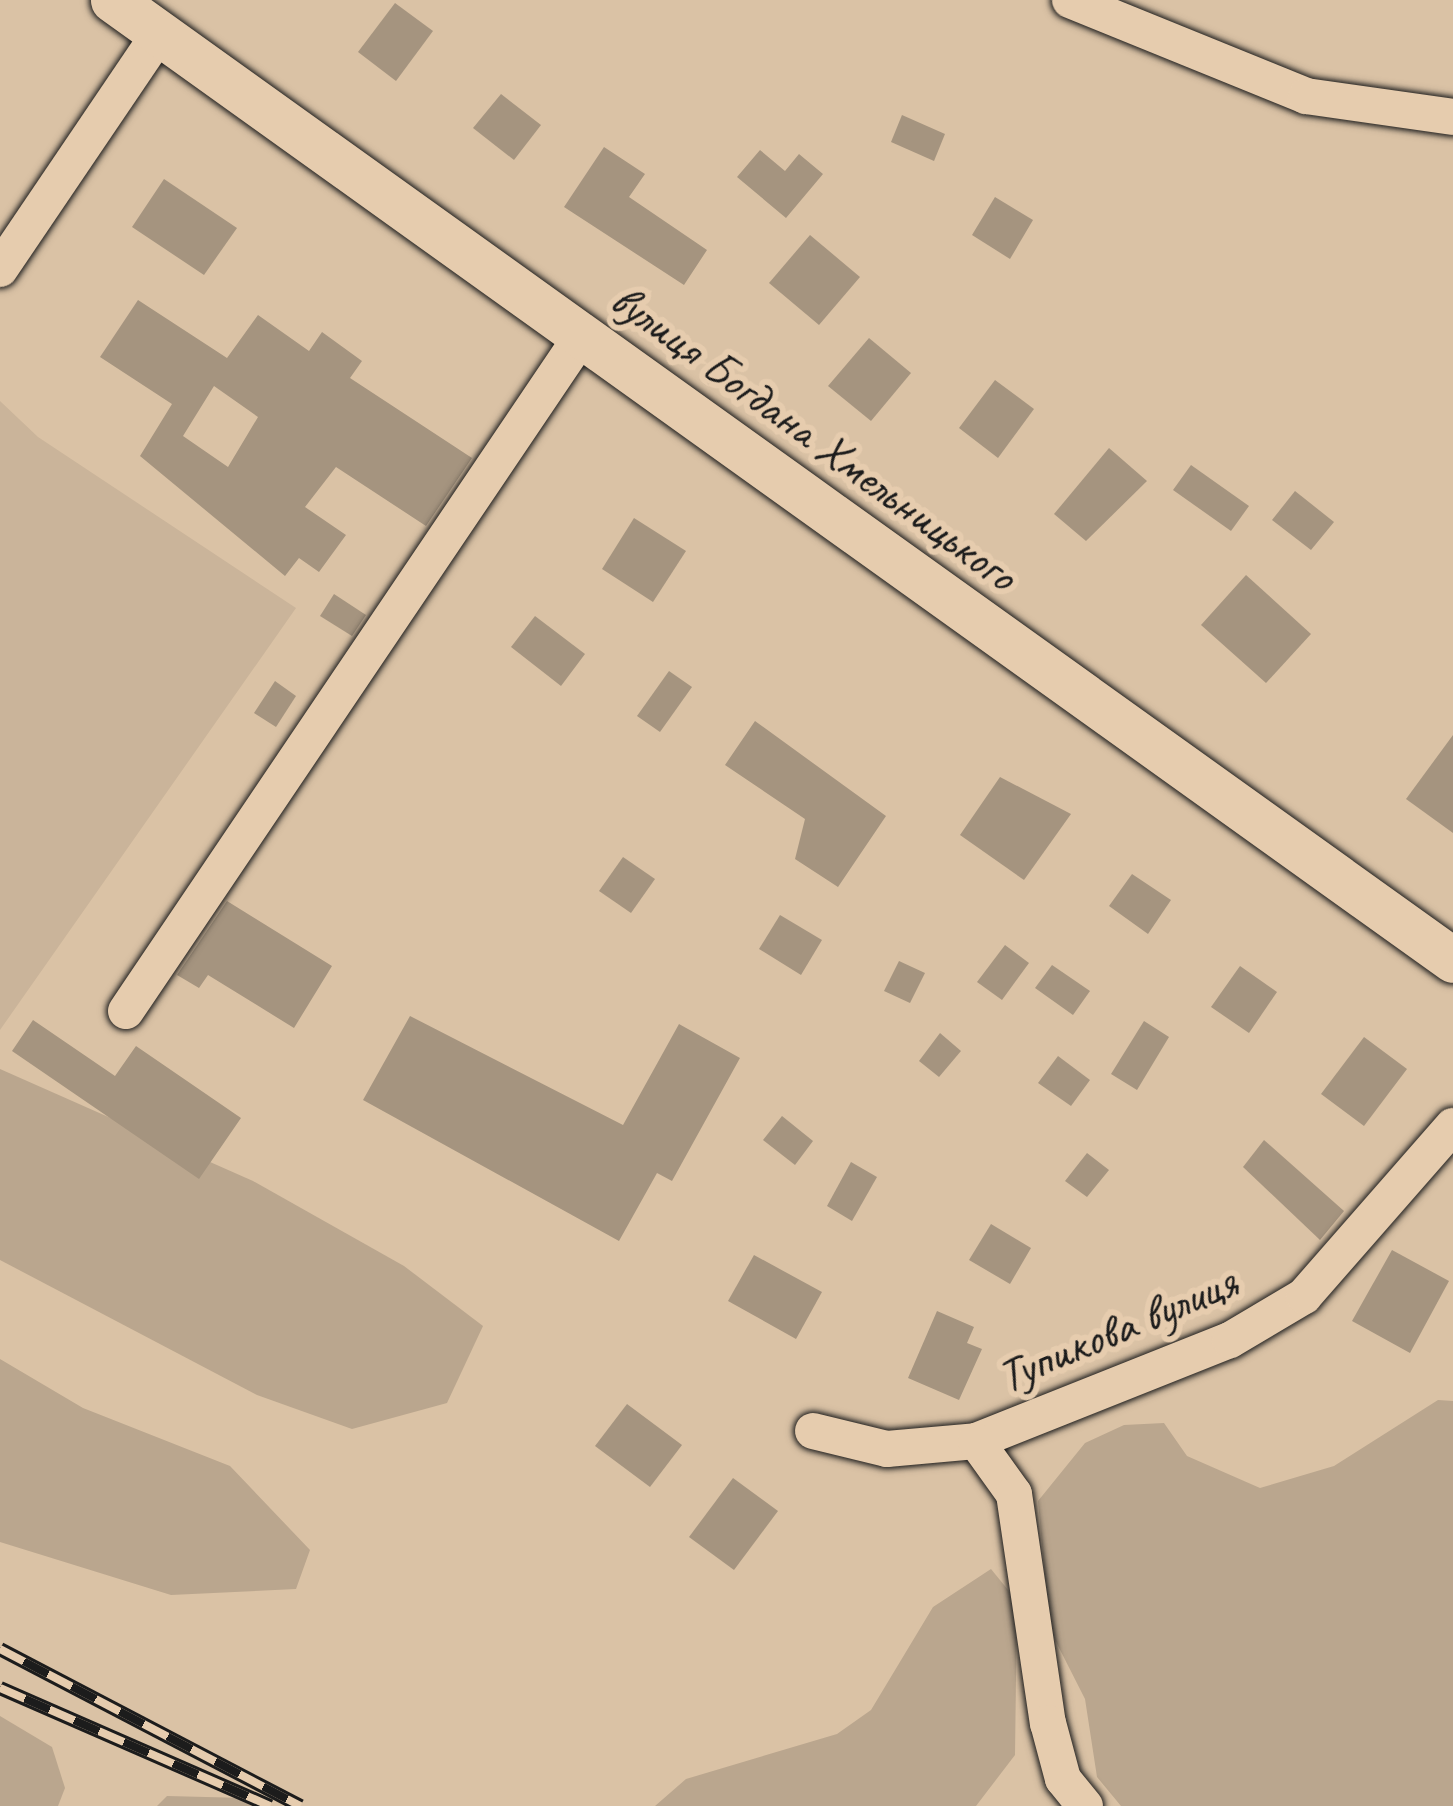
<!DOCTYPE html>
<html>
<head>
<meta charset="utf-8">
<style>
	body { margin:0 }
	#map { position:relative; width:1453px; height:1806px; overflow:hidden; background:#dac2a5; font-family:Caveat,sans-serif }
	div>[style] { position:absolute }
	.built>* { inset:0; background:#cab49a }
	.green>* { inset:0; background:#baa68e }
	.building>* { inset:0; background:#a5947f }
	.roads { filter:drop-shadow(0 0 3px #1c1c1c) drop-shadow(0 0 3px #1c1c1c) }
	.minor>* { height:36px; margin:-18px; padding:0 18px; transform-origin:18px; border-radius:18px; background:#e6ccae }
	.major>* { height:45px; margin:-22.5px; padding:0 22.5px; transform-origin:22.5px; border-radius:22.5px; background:#e6ccae }
	.rail>* { height:14px; margin-top:-7px; transform-origin:0; background:repeating-linear-gradient(90deg,#e6ccae 0 27px,#1c1c1c 0 54px); box-sizing:border-box; border-block:3px solid #1c1c1c }
	span { translate:-50% -50%; white-space:nowrap; text-align:center; line-height:1.15; -webkit-text-stroke:12px #e6ccae; paint-order:stroke }
	.street-label { font-size:48px; color:#1c1c1c }
</style>
</head>
<body>
<div id="map">
	<div class="built">
		<i style="clip-path:polygon(0 401px,38px 437px,296px 608px,0 1030px)"></i>
	</div>
	<div class="green">
		<i style="clip-path:polygon(0 1069px,253px 1181px,404px 1266px,483px 1326px,447px 1403px,352px 1429px,257px 1395px,0 1260px)"></i>
		<i style="clip-path:polygon(0 1359px,83px 1408px,230px 1466px,310px 1550px,296px 1589px,171px 1595px,0 1542px)"></i>
		<i style="clip-path:polygon(1438px 1400px,1453px 1401px,1453px 1806px,1121px 1806px,1097px 1777px,1085px 1699px,1050px 1630px,1038px 1501px,1085px 1443px,1124px 1425px,1164px 1423px,1187px 1456px,1260px 1488px,1334px 1466px)"></i>
		<i style="clip-path:polygon(991px 1569px,1017px 1601px,1015px 1755px,976px 1806px,655px 1806px,686px 1779px,837px 1734px,871px 1710px,933px 1607px)"></i>
		<i style="clip-path:polygon(0 1716px,52px 1747px,65px 1788px,58px 1806px,0 1806px)"></i>
		<i style="clip-path:polygon(167px 1796px,245px 1798px,267px 1806px,157px 1806px)"></i>
	</div>
	<div class="building">
		<i style="clip-path:polygon(395px 3px,433px 31px,396px 81px,358px 52px)"></i>
		<i style="clip-path:polygon(501px 94px,541px 125px,514px 160px,473px 128px)"></i>
		<i style="clip-path:polygon(902px 115px,945px 134px,934px 161px,891px 142px)"></i>
		<i style="clip-path:polygon(604px 147px,645px 174px,629px 197px,707px 250px,684px 285px,564px 207px)"></i>
		<i style="clip-path:polygon(760px 150px,785px 171px,799px 154px,823px 174px,786px 218px,737px 177px)"></i>
		<i style="clip-path:polygon(164px 179px,237px 228px,204px 275px,132px 227px)"></i>
		<i style="clip-path:polygon(995px 197px,1033px 220px,1010px 259px,972px 235px)"></i>
		<i style="clip-path:polygon(810px 235px,860px 277px,819px 325px,769px 283px)"></i>
		<i style="clip-path:polygon(evenodd,138px 300px,227px 358px,258px 315px,309px 351px,322px 332px,362px 361px,350px 378px,472px 458px,426px 526px,336px 467px,305px 507px,346px 535px,319px 572px,299px 558px,285px 576px,140px 456px,172px 404px,100px 357px,138px 300px,214px 386px,258px 417px,228px 467px,183px 436px,214px 386px)"></i>
		<i style="clip-path:polygon(869px 338px,911px 373px,871px 421px,828px 386px)"></i>
		<i style="clip-path:polygon(995px 380px,1034px 409px,998px 458px,959px 428px)"></i>
		<i style="clip-path:polygon(1109px 448px,1147px 481px,1086px 541px,1054px 514px)"></i>
		<i style="clip-path:polygon(1191px 465px,1249px 506px,1231px 531px,1173px 490px)"></i>
		<i style="clip-path:polygon(1295px 491px,1334px 522px,1311px 550px,1272px 520px)"></i>
		<i style="clip-path:polygon(634px 518px,686px 551px,653px 602px,602px 569px)"></i>
		<i style="clip-path:polygon(1246px 575px,1311px 634px,1266px 683px,1201px 625px)"></i>
		<i style="clip-path:polygon(334px 594px,366px 615px,352px 636px,320px 616px)"></i>
		<i style="clip-path:polygon(535px 616px,585px 654px,561px 686px,511px 647px)"></i>
		<i style="clip-path:polygon(669px 671px,692px 687px,660px 732px,637px 716px)"></i>
		<i style="clip-path:polygon(275px 681px,296px 696px,276px 727px,254px 713px)"></i>
		<i style="clip-path:polygon(755px 721px,886px 816px,838px 887px,795px 859px,805px 819px,725px 765px)"></i>
		<i style="clip-path:polygon(1453px 735px,1453px 833px,1406px 799px)"></i>
		<i style="clip-path:polygon(1000px 777px,1071px 814px,1024px 880px,960px 835px)"></i>
		<i style="clip-path:polygon(623px 857px,655px 879px,631px 913px,599px 891px)"></i>
		<i style="clip-path:polygon(1132px 874px,1171px 900px,1148px 934px,1109px 906px)"></i>
		<i style="clip-path:polygon(227px 901px,332px 966px,294px 1028px,208px 975px,199px 988px,177px 975px)"></i>
		<i style="clip-path:polygon(780px 915px,822px 940px,801px 975px,759px 949px)"></i>
		<i style="clip-path:polygon(1005px 945px,1029px 963px,1002px 1000px,977px 982px)"></i>
		<i style="clip-path:polygon(899px 961px,925px 973px,910px 1003px,884px 991px)"></i>
		<i style="clip-path:polygon(1052px 965px,1090px 991px,1073px 1015px,1035px 988px)"></i>
		<i style="clip-path:polygon(1240px 966px,1277px 992px,1249px 1033px,1211px 1007px)"></i>
		<i style="clip-path:polygon(410px 1016px,623px 1125px,679px 1024px,740px 1058px,672px 1181px,657px 1173px,619px 1241px,363px 1100px)"></i>
		<i style="clip-path:polygon(33px 1020px,115px 1076px,136px 1046px,241px 1118px,199px 1179px,12px 1051px)"></i>
		<i style="clip-path:polygon(1144px 1021px,1169px 1037px,1137px 1090px,1111px 1074px)"></i>
		<i style="clip-path:polygon(940px 1033px,961px 1051px,939px 1077px,919px 1061px)"></i>
		<i style="clip-path:polygon(1364px 1037px,1407px 1069px,1364px 1126px,1321px 1094px)"></i>
		<i style="clip-path:polygon(1058px 1056px,1090px 1080px,1071px 1106px,1038px 1083px)"></i>
		<i style="clip-path:polygon(782px 1116px,813px 1141px,795px 1165px,763px 1140px)"></i>
		<i style="clip-path:polygon(1264px 1140px,1344px 1211px,1320px 1240px,1243px 1167px)"></i>
		<i style="clip-path:polygon(1087px 1153px,1109px 1170px,1087px 1197px,1065px 1181px)"></i>
		<i style="clip-path:polygon(851px 1162px,877px 1177px,852px 1221px,827px 1206px)"></i>
		<i style="clip-path:polygon(991px 1224px,1031px 1248px,1010px 1284px,969px 1260px)"></i>
		<i style="clip-path:polygon(1392px 1250px,1449px 1281px,1410px 1353px,1352px 1321px)"></i>
		<i style="clip-path:polygon(754px 1255px,822px 1292px,796px 1339px,728px 1301px)"></i>
		<i style="clip-path:polygon(937px 1311px,974px 1327px,967px 1343px,982px 1349px,959px 1400px,908px 1378px)"></i>
		<i style="clip-path:polygon(627px 1404px,682px 1445px,650px 1487px,595px 1446px)"></i>
		<i style="clip-path:polygon(733px 1478px,778px 1511px,734px 1570px,689px 1537px)"></i>
	</div>
	<div class="roads">
		<div class="minor">
			<i style="left:1070px;top:0;width:255px;rotate:22.1deg"></i>
			<i style="left:1306px;top:96px;width:148px;rotate:8.1deg"></i>
			<i style="left:0;top:269px;width:284px;rotate:-55.9deg"></i>
			<i style="left:126px;top:1011px;width:813px;rotate:-55.98deg"></i>
			<i style="left:813px;top:1431px;width:76px;rotate:13.7deg"></i>
			<i style="left:887px;top:1449px;width:89px;rotate:-5.1deg"></i>
			<i style="left:976px;top:1441px;width:273px;rotate:-21.7deg"></i>
			<i style="left:1230px;top:1340px;width:86px;rotate:-30.7deg"></i>
			<i style="left:1304px;top:1296px;width:226px;rotate:-48.8deg"></i>
			<i style="left:976px;top:1441px;width:65px;rotate:54.4deg"></i>
			<i style="left:1014px;top:1494px;width:232px;rotate:81.6deg"></i>
			<i style="left:1048px;top:1723px;width:58px;rotate:75deg"></i>
			<i style="left:1063px;top:1779px;width:35px;rotate:51deg"></i>
		</div>
		<div class="major">
			<i style="left:113px;top:0;width:1648px;rotate:35.62deg"></i>
		</div>
	</div>
	<div class="rail">
		<i style="left:0;top:1649px;width:339px;rotate:27.6deg"></i>
		<i style="left:0;top:1688px;width:295px;rotate:23.6deg"></i>
	</div>
	<div class="street-label">
		<span style="left:814px;top:437px;rotate:36deg">вулиця Богдана Хмельницького</span>
		<span style="left:1117px;top:1329px;rotate:-23deg">Тупикова вулиця</span>
	</div>
</div>
</body>
</html>
